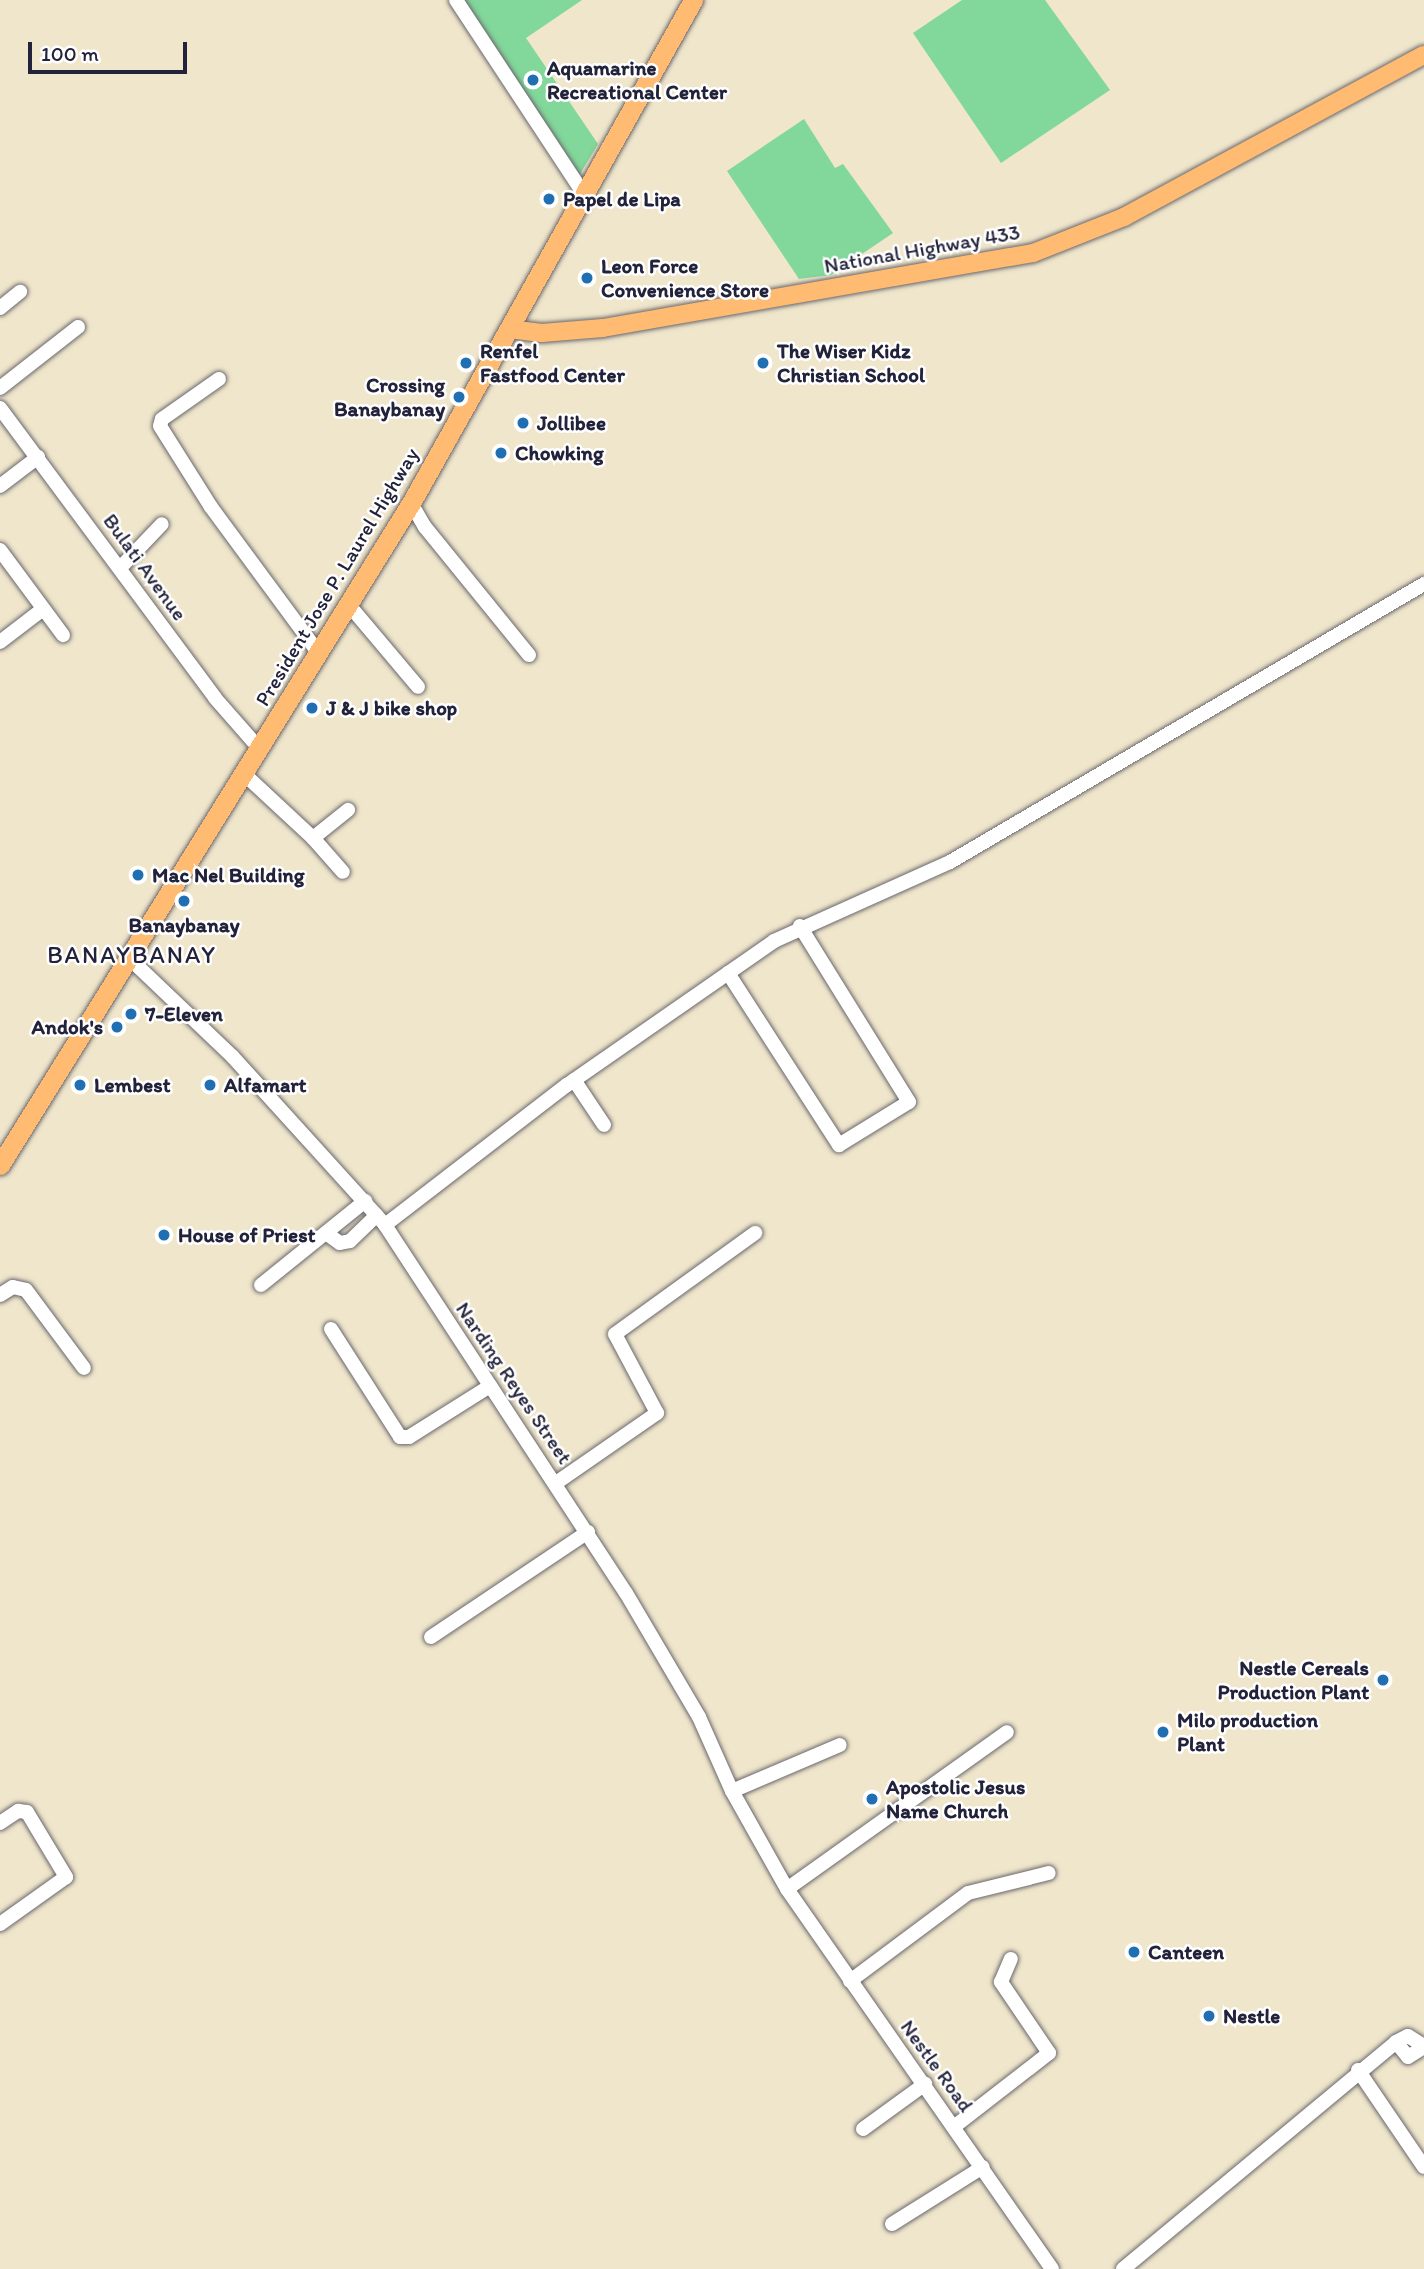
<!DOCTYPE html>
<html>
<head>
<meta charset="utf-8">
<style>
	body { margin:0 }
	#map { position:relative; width:1424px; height:2269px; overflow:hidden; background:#efe6cb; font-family:Itim,sans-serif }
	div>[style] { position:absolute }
	.green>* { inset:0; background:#82d79a }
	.roads { filter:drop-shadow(0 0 2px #6a676d) drop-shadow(0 0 2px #6a676d) }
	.minor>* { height:14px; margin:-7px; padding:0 7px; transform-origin:7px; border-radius:7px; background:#fff }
	.major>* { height:18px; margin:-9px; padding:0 9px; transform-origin:9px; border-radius:9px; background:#ffbb71 }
	.highway>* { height:19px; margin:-9.5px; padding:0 9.5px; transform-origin:9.5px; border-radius:9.5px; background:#ffbb71 }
	.dots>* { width:19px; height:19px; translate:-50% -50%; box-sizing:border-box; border:4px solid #fff; border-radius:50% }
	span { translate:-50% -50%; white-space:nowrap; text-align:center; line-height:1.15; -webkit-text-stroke:5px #fff; paint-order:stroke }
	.poi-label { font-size:21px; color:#22223b; font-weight:700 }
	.left { translate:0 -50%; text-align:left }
	.right { translate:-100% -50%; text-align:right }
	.street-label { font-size:21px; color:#22223b }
	.quarter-label { font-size:24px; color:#22223b; letter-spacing:2px }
	.scale { position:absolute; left:28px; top:42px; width:159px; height:32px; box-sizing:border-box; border:4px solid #22223b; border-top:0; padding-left:9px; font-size:21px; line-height:24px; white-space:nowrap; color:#22223b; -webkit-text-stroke:5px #fff; paint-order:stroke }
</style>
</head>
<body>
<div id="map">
	<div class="green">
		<i style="clip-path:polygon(460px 0,582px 0,526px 38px,598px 144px,577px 179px)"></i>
		<i style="clip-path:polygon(962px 0,1045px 0,1110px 90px,1001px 163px,913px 33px)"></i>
		<i style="clip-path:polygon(804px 119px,835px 168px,843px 164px,893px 233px,831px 275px,799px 279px,727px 171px)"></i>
	</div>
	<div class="roads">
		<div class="minor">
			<i style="left:456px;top:0;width:232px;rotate:56.6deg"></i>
			<i style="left:0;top:308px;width:26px;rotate:-39deg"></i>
			<i style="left:219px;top:379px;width:70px;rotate:144.9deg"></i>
			<i style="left:162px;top:419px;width:7px;rotate:106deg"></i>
			<i style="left:160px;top:426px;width:96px;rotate:57.8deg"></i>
			<i style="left:211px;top:507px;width:180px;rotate:53.6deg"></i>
			<i style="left:0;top:388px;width:99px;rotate:-38deg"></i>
			<i style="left:0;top:408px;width:361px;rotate:53.4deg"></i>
			<i style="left:215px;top:698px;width:67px;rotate:48.7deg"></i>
			<i style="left:0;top:486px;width:48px;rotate:-37.3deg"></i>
			<i style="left:411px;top:503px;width:28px;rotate:60deg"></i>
			<i style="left:425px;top:527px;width:165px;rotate:50.9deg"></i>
			<i style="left:0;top:550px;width:106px;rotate:53.5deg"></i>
			<i style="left:121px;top:567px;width:59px;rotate:-46.4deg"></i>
			<i style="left:349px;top:605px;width:107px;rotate:49.9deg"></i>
			<i style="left:0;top:642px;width:54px;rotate:-37.5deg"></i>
			<i style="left:243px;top:773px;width:96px;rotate:42.9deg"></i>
			<i style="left:313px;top:838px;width:45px;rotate:-38.7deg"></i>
			<i style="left:313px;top:838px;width:45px;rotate:48.6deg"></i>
			<i style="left:129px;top:958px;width:142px;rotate:43.6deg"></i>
			<i style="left:232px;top:1056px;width:228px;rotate:47.8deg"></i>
			<i style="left:385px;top:1225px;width:440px;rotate:56.8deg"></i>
			<i style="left:626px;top:1593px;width:144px;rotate:59.5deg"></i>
			<i style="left:699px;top:1717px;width:81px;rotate:66deg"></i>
			<i style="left:732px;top:1791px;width:112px;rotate:60.7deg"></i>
			<i style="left:787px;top:1889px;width:463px;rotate:55.1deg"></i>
			<i style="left:728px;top:973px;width:205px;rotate:57.2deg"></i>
			<i style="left:839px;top:1145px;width:82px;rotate:-31.6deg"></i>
			<i style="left:909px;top:1102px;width:207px;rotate:-121.8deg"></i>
			<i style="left:574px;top:1080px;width:54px;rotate:56.3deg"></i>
			<i style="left:385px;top:1225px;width:230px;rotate:-37.6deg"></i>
			<i style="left:567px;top:1085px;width:252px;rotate:-34.8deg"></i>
			<i style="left:774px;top:941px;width:193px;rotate:-24.2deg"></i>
			<i style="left:950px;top:862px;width:550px;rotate:-30.39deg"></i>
			<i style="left:326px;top:1233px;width:17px;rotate:36deg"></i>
			<i style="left:340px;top:1243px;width:10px;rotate:-11deg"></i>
			<i style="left:350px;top:1241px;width:37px;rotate:-44deg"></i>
			<i style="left:261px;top:1285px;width:134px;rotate:-38.9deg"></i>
			<i style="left:0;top:1295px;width:15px;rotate:-32deg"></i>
			<i style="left:13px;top:1287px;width:13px;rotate:13deg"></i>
			<i style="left:26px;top:1290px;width:97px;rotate:53.4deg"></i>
			<i style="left:331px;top:1329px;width:128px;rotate:57.4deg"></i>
			<i style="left:400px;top:1437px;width:9px"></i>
			<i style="left:409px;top:1437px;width:96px;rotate:-32.2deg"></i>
			<i style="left:556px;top:1483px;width:123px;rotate:-34.7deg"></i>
			<i style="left:657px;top:1413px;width:89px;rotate:-118deg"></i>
			<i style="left:615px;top:1334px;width:173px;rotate:-35.8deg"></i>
			<i style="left:431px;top:1637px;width:189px;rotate:-33.8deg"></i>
			<i style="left:732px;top:1791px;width:117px;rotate:-23.1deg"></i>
			<i style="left:0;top:1823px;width:22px;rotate:-34deg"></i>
			<i style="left:18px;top:1811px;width:9px;rotate:6deg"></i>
			<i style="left:27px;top:1812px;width:76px;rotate:59deg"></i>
			<i style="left:66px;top:1877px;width:81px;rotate:144.5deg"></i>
			<i style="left:787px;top:1889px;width:270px;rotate:-35.5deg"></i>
			<i style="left:850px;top:1981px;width:147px;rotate:-36.7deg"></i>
			<i style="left:968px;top:1893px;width:83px;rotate:-13.9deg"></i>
			<i style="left:1396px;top:2042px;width:19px;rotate:51deg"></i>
			<i style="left:1408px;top:2057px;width:19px;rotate:-32deg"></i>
			<i style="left:1358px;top:2070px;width:117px;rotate:55.8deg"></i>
			<i style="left:955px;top:2126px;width:119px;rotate:-37.8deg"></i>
			<i style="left:1049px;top:2053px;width:86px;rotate:-124.1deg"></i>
			<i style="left:1001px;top:1982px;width:25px;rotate:-67deg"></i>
			<i style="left:863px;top:2129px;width:77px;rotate:-36deg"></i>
			<i style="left:892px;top:2224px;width:107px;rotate:-32.1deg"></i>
			<i style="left:1123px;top:2269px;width:355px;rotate:-39.7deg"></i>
			<i style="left:1396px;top:2042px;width:13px;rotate:-27deg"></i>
			<i style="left:1408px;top:2036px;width:19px;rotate:32deg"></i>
		</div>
		<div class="major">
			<i style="left:509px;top:329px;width:33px;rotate:7deg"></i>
			<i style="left:542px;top:333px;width:61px;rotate:-4.7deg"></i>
			<i style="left:603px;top:328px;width:436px;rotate:-9.9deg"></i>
			<i style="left:1033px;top:253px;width:98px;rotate:-21.6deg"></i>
			<i style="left:1124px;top:217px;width:341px;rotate:-28.4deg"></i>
		</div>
		<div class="highway">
			<i style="left:0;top:1165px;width:779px;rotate:-58.17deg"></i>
			<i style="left:411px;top:503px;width:577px;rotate:-60.72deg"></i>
		</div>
	</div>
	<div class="dots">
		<i style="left:533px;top:80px;background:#1f6fb2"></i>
		<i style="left:549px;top:199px;background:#1f6fb2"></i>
		<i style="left:587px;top:278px;background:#1f6fb2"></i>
		<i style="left:466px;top:363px;background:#1f6fb2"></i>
		<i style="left:763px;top:363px;background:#1f6fb2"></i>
		<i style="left:459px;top:397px;background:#1f6fb2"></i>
		<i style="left:523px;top:423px;background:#1f6fb2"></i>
		<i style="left:501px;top:453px;background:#1f6fb2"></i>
		<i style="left:312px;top:708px;background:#1f6fb2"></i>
		<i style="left:138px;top:875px;background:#1f6fb2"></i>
		<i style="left:184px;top:901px;background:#1f6fb2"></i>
		<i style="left:131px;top:1014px;background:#1f6fb2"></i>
		<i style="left:117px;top:1027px;background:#1f6fb2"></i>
		<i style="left:80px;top:1085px;background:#1f6fb2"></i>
		<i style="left:210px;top:1085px;background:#1f6fb2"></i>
		<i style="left:164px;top:1235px;background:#1f6fb2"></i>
		<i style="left:1383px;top:1680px;background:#1f6fb2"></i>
		<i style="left:1163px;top:1732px;background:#1f6fb2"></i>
		<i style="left:872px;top:1799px;background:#1f6fb2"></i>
		<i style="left:1134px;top:1952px;background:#1f6fb2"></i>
		<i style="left:1209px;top:2016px;background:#1f6fb2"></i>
	</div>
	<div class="poi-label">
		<span class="left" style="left:547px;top:80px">Aquamarine<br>Recreational Center</span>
		<span class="left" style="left:563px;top:199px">Papel de Lipa</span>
		<span class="left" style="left:601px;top:278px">Leon Force<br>Convenience Store</span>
		<span class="left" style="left:480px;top:363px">Renfel<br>Fastfood Center</span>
		<span class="left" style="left:777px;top:363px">The Wiser Kidz<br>Christian School</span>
		<span class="right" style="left:445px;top:397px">Crossing<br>Banaybanay</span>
		<span class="left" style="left:537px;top:423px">Jollibee</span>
		<span class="left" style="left:515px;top:453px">Chowking</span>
		<span class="left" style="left:326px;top:708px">J &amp; J bike shop</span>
		<span class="left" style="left:152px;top:875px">Mac Nel Building</span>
		<span style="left:184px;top:925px">Banaybanay</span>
		<span class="left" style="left:145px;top:1014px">7-Eleven</span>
		<span class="right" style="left:103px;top:1027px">Andok's</span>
		<span class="left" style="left:94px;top:1085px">Lembest</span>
		<span class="left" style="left:224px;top:1085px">Alfamart</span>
		<span class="left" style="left:178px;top:1235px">House of Priest</span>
		<span class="right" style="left:1369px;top:1680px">Nestle Cereals<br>Production Plant</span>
		<span class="left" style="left:1177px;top:1732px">Milo production<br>Plant</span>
		<span class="left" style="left:886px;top:1799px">Apostolic Jesus<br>Name Church</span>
		<span class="left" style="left:1148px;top:1952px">Canteen</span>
		<span class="left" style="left:1223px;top:2016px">Nestle</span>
	</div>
	<div class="street-label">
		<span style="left:922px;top:249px;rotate:-10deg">National Highway 433</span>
		<span style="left:145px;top:567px;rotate:54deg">Bulati Avenue</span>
		<span style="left:337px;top:577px;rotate:-59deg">President Jose P. Laurel Highway</span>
		<span style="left:514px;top:1383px;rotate:56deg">Narding Reyes Street</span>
		<span style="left:937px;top:2066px;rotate:54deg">Nestle Road</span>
	</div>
	<div class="quarter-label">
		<span style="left:132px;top:955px">BANAYBANAY</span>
	</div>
	<div class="scale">100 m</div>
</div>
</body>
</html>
